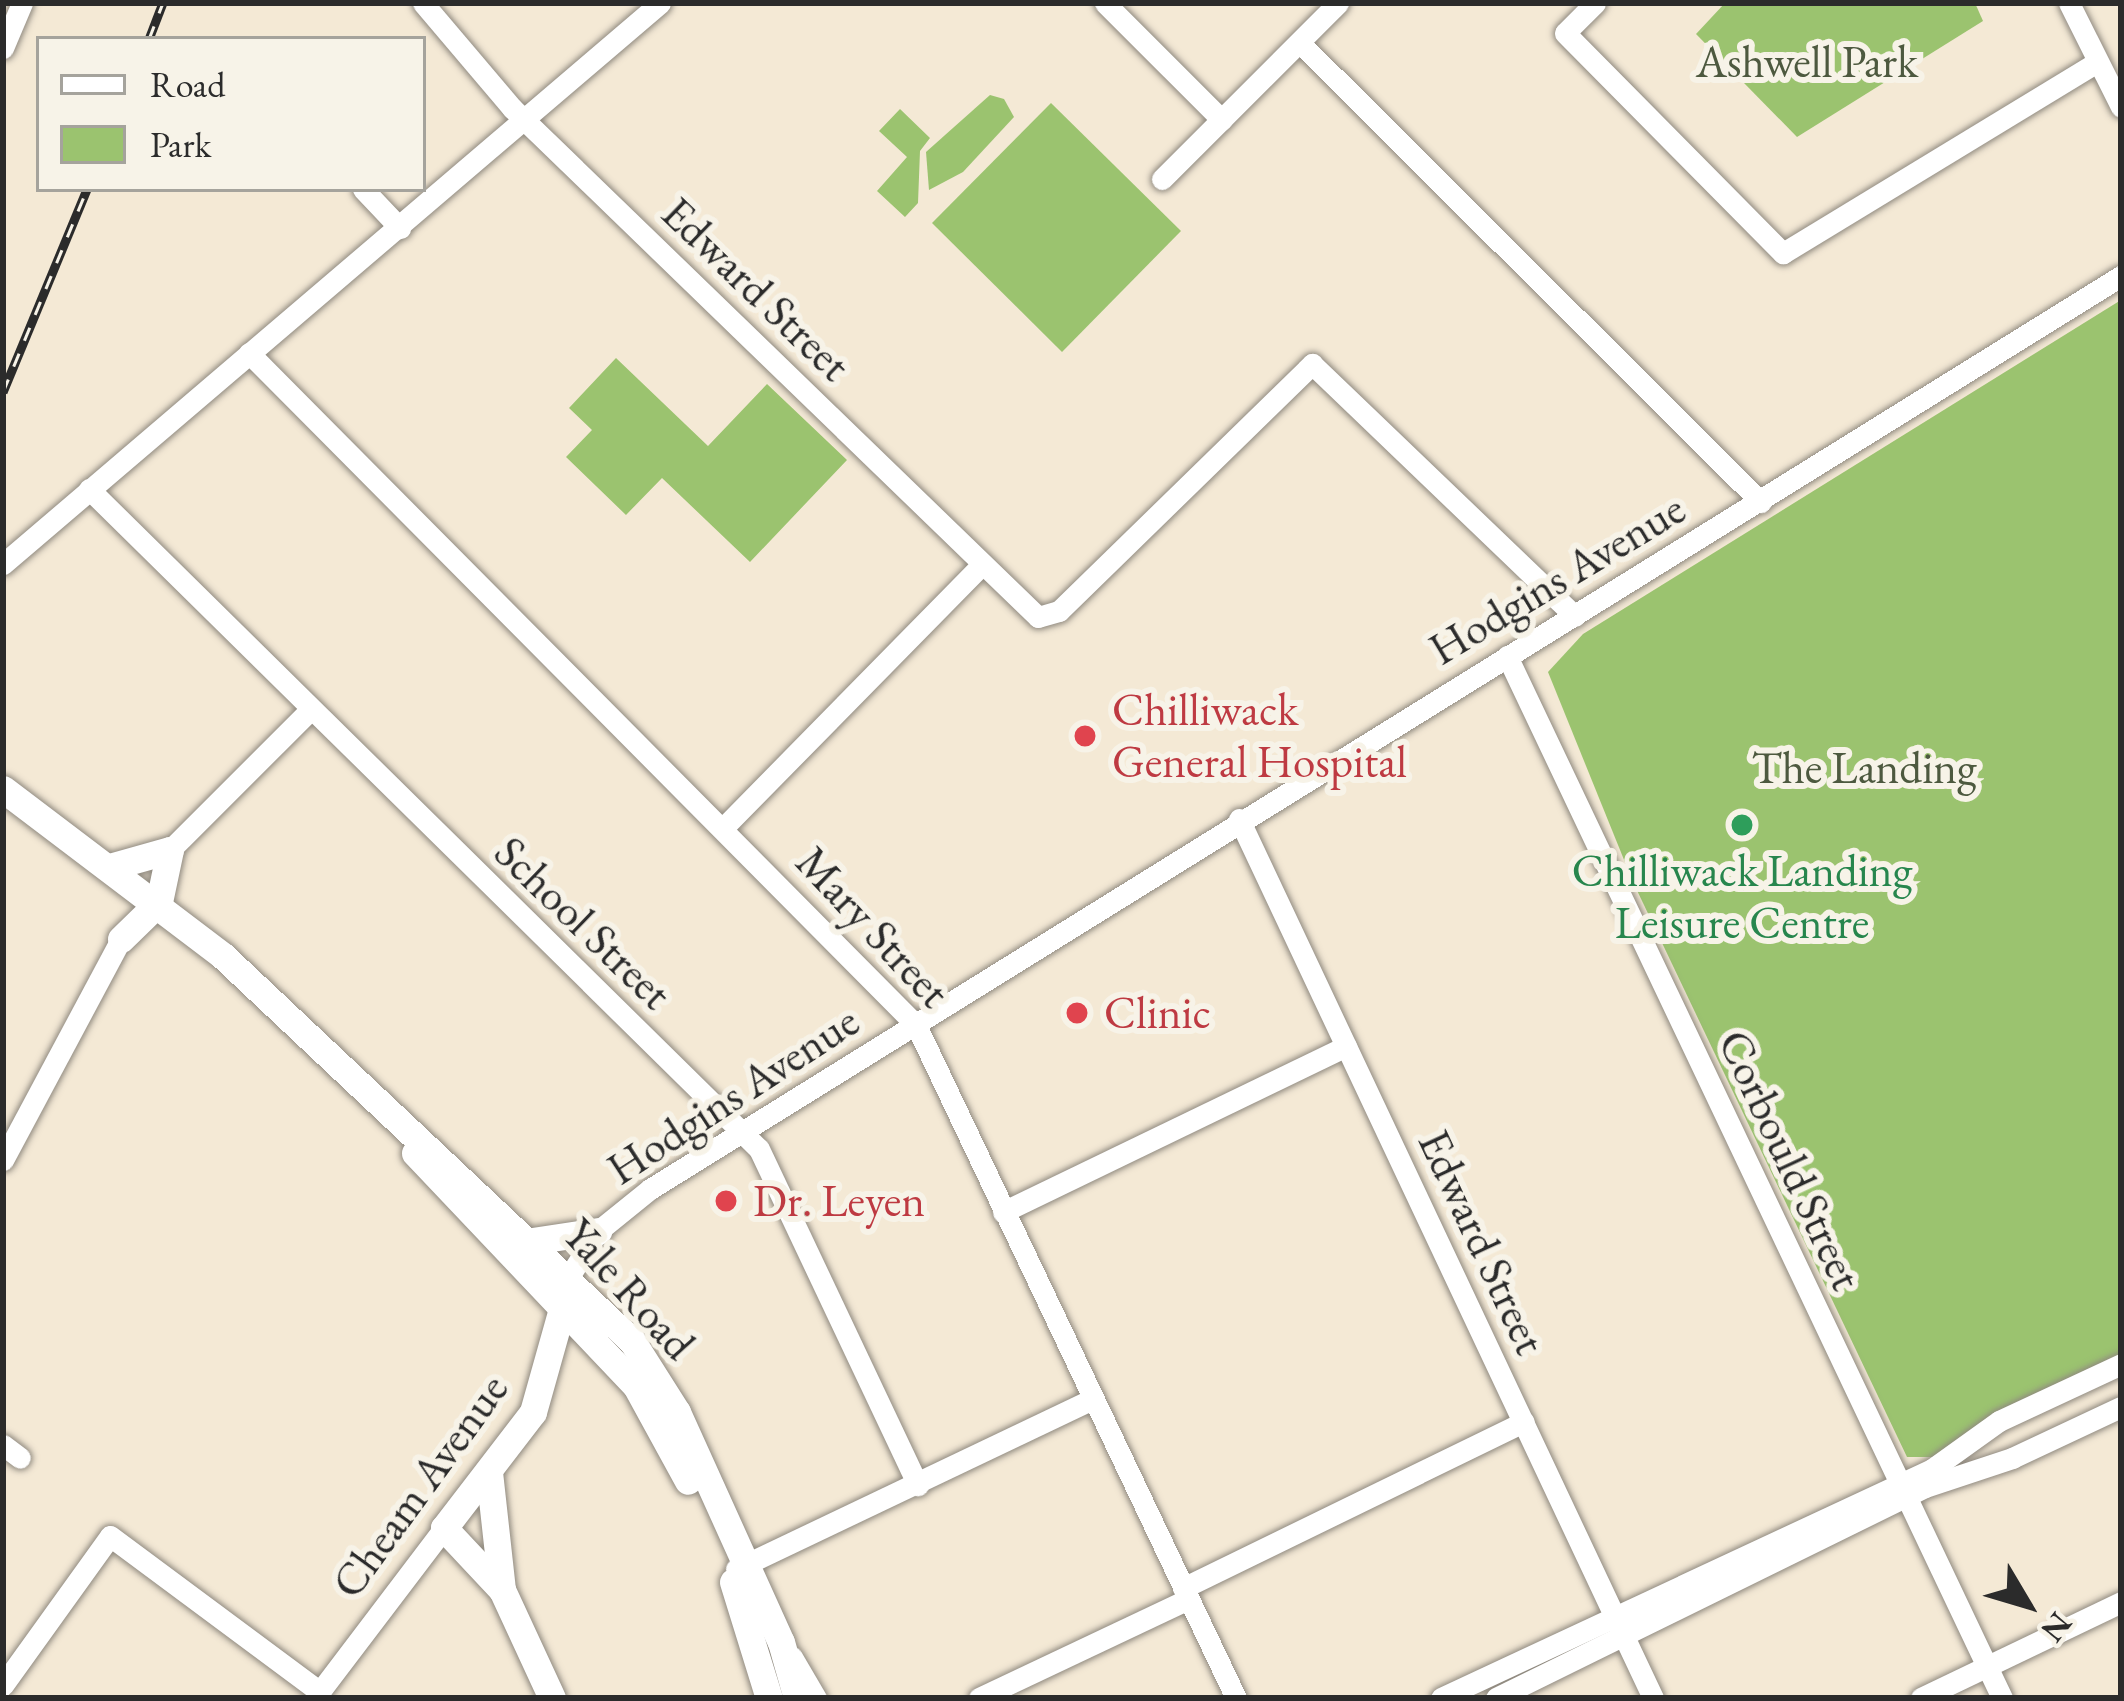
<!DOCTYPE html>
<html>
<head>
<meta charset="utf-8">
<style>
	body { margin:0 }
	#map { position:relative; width:2124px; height:1701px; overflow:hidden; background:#f4e9d5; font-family:"EB Garamond",serif }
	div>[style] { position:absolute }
	.green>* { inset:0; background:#9bc36f }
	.roads { filter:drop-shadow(0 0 3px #908a80) drop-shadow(0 0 3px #908a80) }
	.minor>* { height:21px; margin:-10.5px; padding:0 10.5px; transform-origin:10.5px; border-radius:10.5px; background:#fff }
	.major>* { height:27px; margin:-13.5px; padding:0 13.5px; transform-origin:13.5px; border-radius:13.5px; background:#fff }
	.rail>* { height:9px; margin-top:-4.5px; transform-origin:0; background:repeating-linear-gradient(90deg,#f7f3e8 0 14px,#2b2b2b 0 28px); box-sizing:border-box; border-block:3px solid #2b2b2b }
	.dots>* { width:33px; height:33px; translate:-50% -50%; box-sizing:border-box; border:6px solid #f7f3e8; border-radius:50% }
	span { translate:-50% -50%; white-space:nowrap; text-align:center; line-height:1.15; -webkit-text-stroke:12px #f7f3e8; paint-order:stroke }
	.park-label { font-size:45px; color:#4d593f }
	.street-label { font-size:45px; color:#2b2b2b }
	.health-label { font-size:45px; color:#be3a42 }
	.left { translate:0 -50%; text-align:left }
	.leisure-label { font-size:45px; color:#27864d }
	.frame { position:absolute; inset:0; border:6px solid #2b2b2b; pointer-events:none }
	.legend { position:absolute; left:36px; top:36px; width:390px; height:156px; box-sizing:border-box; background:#f7f3e8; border:3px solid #a5a39c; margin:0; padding:15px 21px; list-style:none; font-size:36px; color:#2b2b2b }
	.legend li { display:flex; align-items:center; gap:24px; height:60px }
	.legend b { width:60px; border:3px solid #a5a39c }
	.north { position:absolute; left:1968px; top:1545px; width:120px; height:120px; -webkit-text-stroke:9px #f7f3e8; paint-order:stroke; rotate:128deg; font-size:33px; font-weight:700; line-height:48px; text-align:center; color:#2b2b2b }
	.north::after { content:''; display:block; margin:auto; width:42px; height:54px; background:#2b2b2b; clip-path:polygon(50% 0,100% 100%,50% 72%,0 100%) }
</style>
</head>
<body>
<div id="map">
	<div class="green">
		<i style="clip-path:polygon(1725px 3px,1975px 3px,1983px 21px,1797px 137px,1696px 34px)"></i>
		<i style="clip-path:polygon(990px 95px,1004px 99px,1014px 117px,963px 172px,929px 190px,926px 152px)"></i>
		<i style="clip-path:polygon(1051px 103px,1181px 231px,1062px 352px,932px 223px)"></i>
		<i style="clip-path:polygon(900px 109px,930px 138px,920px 151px,918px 203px,905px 217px,877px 191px,907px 157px,879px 131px)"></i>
		<i style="clip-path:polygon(2121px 300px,2121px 1358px,1932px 1457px,1907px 1457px,1633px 882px,1548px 672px,1583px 634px)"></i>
		<i style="clip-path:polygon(616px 358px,708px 446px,767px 384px,847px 460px,750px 562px,662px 478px,626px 515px,566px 457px,592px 430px,569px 408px)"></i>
	</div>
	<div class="roads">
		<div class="minor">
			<i style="left:423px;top:3px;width:138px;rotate:49.7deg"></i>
			<i style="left:512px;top:108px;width:732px;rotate:44.06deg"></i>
			<i style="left:1038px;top:617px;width:22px;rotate:-16deg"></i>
			<i style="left:1059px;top:611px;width:354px;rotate:-44.3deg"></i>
			<i style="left:1312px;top:364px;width:364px;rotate:43.8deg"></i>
			<i style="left:1105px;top:3px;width:165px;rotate:45deg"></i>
			<i style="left:1595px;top:3px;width:42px;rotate:135deg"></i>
			<i style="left:1565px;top:33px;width:310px;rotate:45.3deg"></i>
			<i style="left:1783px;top:253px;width:368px;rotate:-31.3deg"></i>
			<i style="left:2069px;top:3px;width:116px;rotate:63.4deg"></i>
			<i style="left:1299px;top:42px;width:652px;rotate:44.88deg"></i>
			<i style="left:3px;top:48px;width:49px;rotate:-67.1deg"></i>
			<i style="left:1162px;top:179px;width:249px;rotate:-45deg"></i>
			<i style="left:363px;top:189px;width:54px;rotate:46.5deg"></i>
			<i style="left:249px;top:353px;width:947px;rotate:45.21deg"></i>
			<i style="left:916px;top:1025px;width:745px;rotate:64.57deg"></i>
			<i style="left:89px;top:489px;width:940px;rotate:44.57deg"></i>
			<i style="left:759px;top:1149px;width:372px;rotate:64.7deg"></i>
			<i style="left:3px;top:564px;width:864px;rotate:-40.49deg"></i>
			<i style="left:1507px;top:656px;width:1154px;rotate:64.59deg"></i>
			<i style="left:1239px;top:819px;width:972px;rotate:64.78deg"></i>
			<i style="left:723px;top:828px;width:370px;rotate:-45.5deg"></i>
			<i style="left:170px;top:850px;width:198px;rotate:-45deg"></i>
			<i style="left:3px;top:1160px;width:251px;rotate:-61.9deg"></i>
			<i style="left:1003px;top:1212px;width:381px;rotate:-25.8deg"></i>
			<i style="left:568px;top:1278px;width:56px;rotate:-57.4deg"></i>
			<i style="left:598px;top:1231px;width:67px;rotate:-38.9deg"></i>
			<i style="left:650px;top:1189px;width:1731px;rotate:-31.83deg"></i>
			<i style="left:3px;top:1445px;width:21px;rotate:37deg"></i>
			<i style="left:736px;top:1569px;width:395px;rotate:-25.5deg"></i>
			<i style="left:1183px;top:1588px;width:379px;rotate:-26deg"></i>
			<i style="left:792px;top:1657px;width:48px;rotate:59.7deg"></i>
			<i style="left:3px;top:1685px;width:183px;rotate:-54.3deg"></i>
			<i style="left:110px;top:1536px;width:262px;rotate:36.6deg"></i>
			<i style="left:315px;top:1698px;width:213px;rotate:-52.8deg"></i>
			<i style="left:979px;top:1698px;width:231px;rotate:-25.3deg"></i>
			<i style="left:1441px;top:1698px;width:542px;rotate:-25deg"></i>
			<i style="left:1932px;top:1469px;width:82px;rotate:-35.6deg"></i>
			<i style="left:1999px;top:1421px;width:135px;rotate:-25deg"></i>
			<i style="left:1496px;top:1698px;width:478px;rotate:-26.2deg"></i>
			<i style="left:1925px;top:1487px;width:92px;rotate:-18.4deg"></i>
			<i style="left:2012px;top:1458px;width:120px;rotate:-25.1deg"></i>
			<i style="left:1921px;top:1698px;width:222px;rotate:-25.6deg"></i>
		</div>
		<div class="major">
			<i style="left:3px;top:789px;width:276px;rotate:37.2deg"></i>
			<i style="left:223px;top:956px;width:562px;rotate:43.27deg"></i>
			<i style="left:632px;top:1341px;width:84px;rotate:57.6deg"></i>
			<i style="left:677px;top:1412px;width:252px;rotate:65.7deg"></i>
			<i style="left:781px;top:1642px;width:58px;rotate:74.1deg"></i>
			<i style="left:113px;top:866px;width:59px;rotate:-15.7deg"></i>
			<i style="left:121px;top:939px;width:53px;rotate:-44.2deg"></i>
			<i style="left:159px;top:902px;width:53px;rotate:-78.1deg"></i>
			<i style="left:415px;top:1153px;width:321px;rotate:46.5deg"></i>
			<i style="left:636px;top:1386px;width:108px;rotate:61.3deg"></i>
			<i style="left:532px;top:1241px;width:67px;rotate:-8.6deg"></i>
			<i style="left:489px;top:1472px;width:119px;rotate:83.7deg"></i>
			<i style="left:733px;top:1582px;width:121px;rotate:72.8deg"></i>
			<i style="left:552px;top:1698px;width:119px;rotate:-114.8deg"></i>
			<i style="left:502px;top:1590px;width:85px;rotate:-133.1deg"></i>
			<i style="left:444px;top:1528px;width:146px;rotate:-52.5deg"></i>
			<i style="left:533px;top:1412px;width:118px;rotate:-74.3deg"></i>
		</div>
	</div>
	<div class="rail">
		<i style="left:149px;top:39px;width:39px;rotate:-69deg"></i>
		<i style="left:3px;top:392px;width:220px;rotate:-67.5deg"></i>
	</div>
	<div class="dots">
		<i style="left:1085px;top:736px;background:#e0444e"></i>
		<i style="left:1742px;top:825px;background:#2e9e5b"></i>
		<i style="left:1077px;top:1013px;background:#e0444e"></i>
		<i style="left:726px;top:1201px;background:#e0444e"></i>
	</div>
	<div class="park-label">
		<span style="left:1807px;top:62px">Ashwell Park</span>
		<span style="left:1864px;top:768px">The Landing</span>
	</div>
	<div class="street-label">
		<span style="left:756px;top:289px;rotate:44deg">Edward Street</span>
		<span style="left:1557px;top:579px;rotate:-31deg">Hodgins Avenue</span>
		<span style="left:583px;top:923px;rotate:44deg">School Street</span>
		<span style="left:873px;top:927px;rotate:47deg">Mary Street</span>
		<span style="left:733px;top:1095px;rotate:-33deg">Hodgins Avenue</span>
		<span style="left:1790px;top:1160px;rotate:65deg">Corbould Street</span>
		<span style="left:1482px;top:1242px;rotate:65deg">Edward Street</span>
		<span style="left:629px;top:1289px;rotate:48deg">Yale Road</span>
		<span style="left:420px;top:1486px;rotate:-54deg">Cheam Avenue</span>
	</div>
	<div class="health-label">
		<span class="left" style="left:1112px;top:736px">Chilliwack<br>General Hospital</span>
		<span class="left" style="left:1104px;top:1013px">Clinic</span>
		<span class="left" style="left:753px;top:1201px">Dr. Leyen</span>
	</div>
	<div class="leisure-label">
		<span style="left:1742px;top:897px">Chilliwack Landing<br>Leisure Centre</span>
	</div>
	<div class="frame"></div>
	<ul class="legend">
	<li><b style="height:15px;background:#fff"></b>Road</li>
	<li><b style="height:33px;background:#9bc36f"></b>Park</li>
	</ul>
	<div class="north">N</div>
</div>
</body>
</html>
